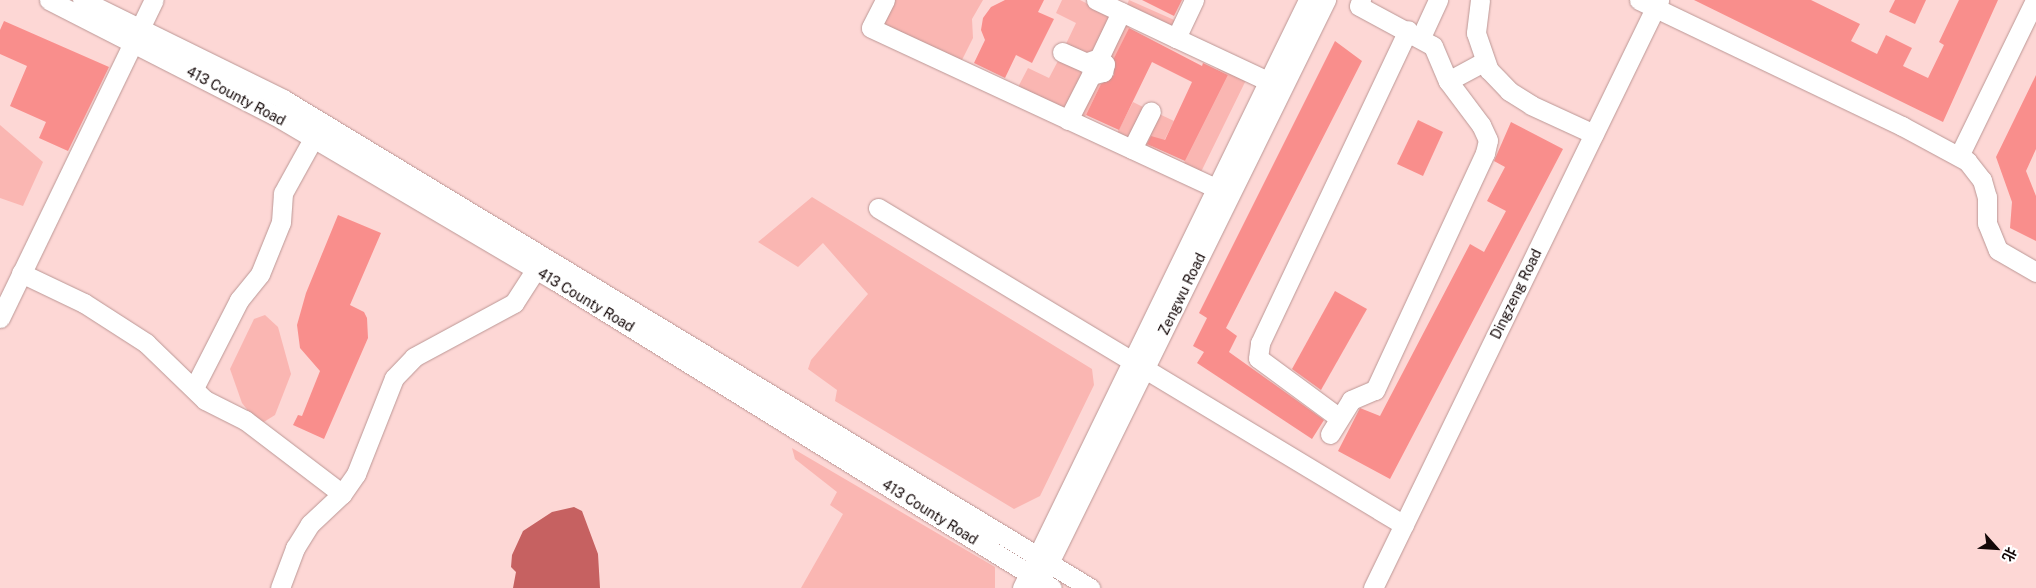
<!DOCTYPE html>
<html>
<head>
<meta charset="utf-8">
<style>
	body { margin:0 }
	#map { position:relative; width:2036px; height:588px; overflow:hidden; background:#fdd7d5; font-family:"Public Sans","Noto Sans SC",sans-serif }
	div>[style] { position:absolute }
	.green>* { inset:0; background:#fab6b2 }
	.water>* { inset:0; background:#c66161 }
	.building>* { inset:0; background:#f98e8c }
	.roads { filter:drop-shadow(0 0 1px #bb9795) drop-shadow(0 0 1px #bb9795) }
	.minor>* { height:19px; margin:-9.5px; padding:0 9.5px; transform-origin:9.5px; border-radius:9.5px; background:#fff }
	span { translate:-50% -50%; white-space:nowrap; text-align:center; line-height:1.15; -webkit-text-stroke:4.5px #fff; paint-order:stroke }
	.street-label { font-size:14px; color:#140808 }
	.north { position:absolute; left:1971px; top:523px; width:50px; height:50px; -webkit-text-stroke:4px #fff; paint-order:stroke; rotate:116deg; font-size:14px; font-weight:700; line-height:20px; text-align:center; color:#140808 }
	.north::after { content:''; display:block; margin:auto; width:18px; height:22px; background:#140808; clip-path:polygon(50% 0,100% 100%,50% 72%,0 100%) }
</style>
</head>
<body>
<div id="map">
	<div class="green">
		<i style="clip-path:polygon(890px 0,983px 0,972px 19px,973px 38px,960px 64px,884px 26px,883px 17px)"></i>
		<i style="clip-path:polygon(1062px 0,1080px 0,1108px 14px,1109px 20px,1094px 54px,1084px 56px,1065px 46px,1076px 23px,1056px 13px)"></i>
		<i style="clip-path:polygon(1129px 0,1181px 23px,1175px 34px,1125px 10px)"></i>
		<i style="clip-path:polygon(1122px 23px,1130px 26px,1085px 117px,1117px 133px,1133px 102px,1147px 109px,1130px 145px,1078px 119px)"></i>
		<i style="clip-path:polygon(1060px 57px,1080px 67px,1083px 78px,1067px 109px,1017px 89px,1028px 68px,1049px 78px)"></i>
		<i style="clip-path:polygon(1220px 63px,1248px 76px,1199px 176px,1137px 148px,1155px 112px,1174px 121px,1164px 141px,1151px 146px,1184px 163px,1228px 75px,1217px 69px)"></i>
		<i style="clip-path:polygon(0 125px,43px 162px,23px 206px,0 198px)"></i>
		<i style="clip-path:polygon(812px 197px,1092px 369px,1094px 385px,1040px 496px,1014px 509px,835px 401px,837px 390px,808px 369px,811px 360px,868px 294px,823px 243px,798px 267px,758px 242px)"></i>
		<i style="clip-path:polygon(265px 315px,278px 327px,291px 374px,275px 415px,259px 425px,242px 403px,230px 369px,254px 319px)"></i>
		<i style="clip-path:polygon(792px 448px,995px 567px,995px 588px,801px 588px,843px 514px,830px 505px,837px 492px,795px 459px)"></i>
	</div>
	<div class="water">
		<i style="clip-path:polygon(574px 507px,582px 511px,598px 554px,600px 588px,513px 588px,516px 572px,511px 567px,512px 555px,523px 531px,552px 512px)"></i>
	</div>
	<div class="building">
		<i style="clip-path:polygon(1005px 0,1044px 0,1038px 12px,1054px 19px,1032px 63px,1016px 55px,1005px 78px,974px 63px,985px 40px,981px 30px,983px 18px,991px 7px)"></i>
		<i style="clip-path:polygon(1142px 0,1182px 0,1174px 16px)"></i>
		<i style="clip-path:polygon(1694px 0,1811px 0,1860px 24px,1851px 41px,1877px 54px,1886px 35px,1912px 48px,1903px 66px,1928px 78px,1944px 45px,1939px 42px,1959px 0,1998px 0,1943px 122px)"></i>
		<i style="clip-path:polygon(1895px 0,1926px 0,1915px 24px,1889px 12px)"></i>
		<i style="clip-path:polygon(4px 21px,109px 67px,68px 151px,39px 138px,46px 122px,10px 106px,27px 66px,0 54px,0 30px)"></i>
		<i style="clip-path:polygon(1129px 28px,1202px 66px,1203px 63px,1228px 75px,1185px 161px,1147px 144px,1151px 136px,1165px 140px,1192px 82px,1152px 62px,1119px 130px,1086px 115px,1101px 84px,1114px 75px,1114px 58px)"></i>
		<i style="clip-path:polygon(1335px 41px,1362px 61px,1226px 328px,1237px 336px,1229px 352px,1324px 420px,1312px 439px,1197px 363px,1204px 352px,1193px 346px,1207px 318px,1199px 313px)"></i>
		<i style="clip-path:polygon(2036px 75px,2036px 149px,2026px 171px,2036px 196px,2036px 241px,2010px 228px,2012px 202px,1996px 157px)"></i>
		<i style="clip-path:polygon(1418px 120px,1443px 132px,1423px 176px,1397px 164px)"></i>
		<i style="clip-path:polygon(1511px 122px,1563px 149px,1390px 479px,1338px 451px,1360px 408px,1380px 416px,1470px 244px,1484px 252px,1506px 211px,1487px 201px,1505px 167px,1494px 161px)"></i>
		<i style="clip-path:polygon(338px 215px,381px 233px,350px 305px,364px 312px,367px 318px,368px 338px,324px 439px,293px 425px,298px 415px,302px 416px,320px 371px,300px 348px,297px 325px,306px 293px)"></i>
		<i style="clip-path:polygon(1335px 291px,1367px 309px,1321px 390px,1292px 369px)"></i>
	</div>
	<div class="roads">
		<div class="minor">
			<i style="left:49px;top:0;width:253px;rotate:27.1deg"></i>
			<i style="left:274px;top:115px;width:327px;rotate:30.5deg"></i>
			<i style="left:556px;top:281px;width:583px;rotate:31.76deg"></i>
			<i style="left:82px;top:0;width:224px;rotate:26.2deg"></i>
			<i style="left:283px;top:99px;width:944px;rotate:31.21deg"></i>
			<i style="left:885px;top:0;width:31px;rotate:117deg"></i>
			<i style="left:871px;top:28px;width:380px;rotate:24.9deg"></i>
			<i style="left:1096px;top:0;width:89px;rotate:25.4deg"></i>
			<i style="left:1194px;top:0;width:42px;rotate:115.3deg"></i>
			<i style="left:1176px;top:38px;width:102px;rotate:25.1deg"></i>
			<i style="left:1361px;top:0;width:6px;rotate:108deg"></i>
			<i style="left:1359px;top:6px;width:84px;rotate:28.4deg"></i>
			<i style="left:1433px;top:46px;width:38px;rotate:67deg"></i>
			<i style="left:1448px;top:81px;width:42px;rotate:-28.4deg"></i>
			<i style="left:1480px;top:0;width:33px;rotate:97deg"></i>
			<i style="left:1476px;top:33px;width:39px;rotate:71deg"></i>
			<i style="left:1489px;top:70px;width:29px;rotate:46deg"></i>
			<i style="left:1509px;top:91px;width:26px;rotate:32deg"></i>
			<i style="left:1531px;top:105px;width:69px;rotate:24.7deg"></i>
			<i style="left:1639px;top:0;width:292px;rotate:25.6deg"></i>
			<i style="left:1902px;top:126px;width:74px;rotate:28.3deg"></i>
			<i style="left:1967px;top:161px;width:24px;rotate:52deg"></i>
			<i style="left:1982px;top:180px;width:18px;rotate:74deg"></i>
			<i style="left:1987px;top:197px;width:26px;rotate:90deg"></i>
			<i style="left:1987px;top:223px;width:29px;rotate:68deg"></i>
			<i style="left:1998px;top:250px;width:44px;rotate:30.1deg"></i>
			<i style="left:1421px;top:37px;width:41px;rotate:-65.3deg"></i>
			<i style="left:1062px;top:52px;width:27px;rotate:24deg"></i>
			<i style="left:1088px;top:62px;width:12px;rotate:-20deg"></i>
			<i style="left:1099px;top:58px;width:51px;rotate:-64.4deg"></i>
			<i style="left:1068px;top:120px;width:51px;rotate:-62.9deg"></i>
			<i style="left:1091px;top:75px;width:12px;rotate:-14deg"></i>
			<i style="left:1103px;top:72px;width:8px;rotate:-76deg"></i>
			<i style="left:1105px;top:64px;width:8px;rotate:-135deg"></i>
			<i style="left:1132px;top:149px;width:42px;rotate:-63.4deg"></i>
			<i style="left:1959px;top:156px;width:174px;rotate:-64deg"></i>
			<i style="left:878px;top:208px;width:614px;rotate:31.08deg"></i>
			<i style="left:21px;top:273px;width:70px;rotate:25.5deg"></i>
			<i style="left:84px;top:303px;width:74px;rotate:32.8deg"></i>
			<i style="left:146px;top:343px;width:82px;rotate:44deg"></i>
			<i style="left:205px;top:400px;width:45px;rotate:26.6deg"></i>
			<i style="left:245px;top:420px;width:122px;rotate:37.3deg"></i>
			<i style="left:0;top:318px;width:353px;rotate:-64.2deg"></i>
			<i style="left:194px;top:388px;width:99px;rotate:-62.9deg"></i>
			<i style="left:239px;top:300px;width:33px;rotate:-51deg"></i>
			<i style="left:260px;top:274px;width:56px;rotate:-68deg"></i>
			<i style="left:281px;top:222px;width:29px;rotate:-86deg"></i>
			<i style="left:283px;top:193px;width:74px;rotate:-61deg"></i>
			<i style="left:1338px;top:417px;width:99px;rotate:-143.6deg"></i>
			<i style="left:1258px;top:358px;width:15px;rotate:-82deg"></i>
			<i style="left:1260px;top:343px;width:346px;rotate:-64.7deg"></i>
			<i style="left:1330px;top:434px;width:40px;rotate:-58deg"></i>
			<i style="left:1351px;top:400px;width:26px;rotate:-23deg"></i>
			<i style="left:1375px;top:390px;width:261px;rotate:-65.1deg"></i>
			<i style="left:1485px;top:153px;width:13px;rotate:-77deg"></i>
			<i style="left:1488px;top:140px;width:17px;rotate:-115deg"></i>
			<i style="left:1481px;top:125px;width:55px;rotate:-126.9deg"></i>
			<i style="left:1044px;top:573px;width:639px;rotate:-63.8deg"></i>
			<i style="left:280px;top:588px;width:43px;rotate:-69.4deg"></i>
			<i style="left:295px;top:548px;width:28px;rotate:-58deg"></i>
			<i style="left:310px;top:524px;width:44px;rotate:-43.2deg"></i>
			<i style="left:342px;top:494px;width:24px;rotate:-55deg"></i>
			<i style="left:356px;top:474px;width:103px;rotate:-68.4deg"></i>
			<i style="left:394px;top:378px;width:29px;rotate:-46deg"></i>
			<i style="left:414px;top:357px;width:114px;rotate:-28.4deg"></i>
			<i style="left:514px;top:303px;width:54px;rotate:-57.2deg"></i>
			<i style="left:1022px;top:588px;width:654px;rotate:-64.06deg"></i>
			<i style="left:1373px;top:588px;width:654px;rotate:-64.06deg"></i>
		</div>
	</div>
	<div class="street-label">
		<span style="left:236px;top:96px;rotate:28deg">413 County Road</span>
		<span style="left:1182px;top:294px;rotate:-64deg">Zengwu Road</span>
		<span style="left:1516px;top:294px;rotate:-64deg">Dingzeng Road</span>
		<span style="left:586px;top:300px;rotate:31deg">413 County Road</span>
		<span style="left:930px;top:512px;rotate:32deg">413 County Road</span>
	</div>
	<div class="north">北</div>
</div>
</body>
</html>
